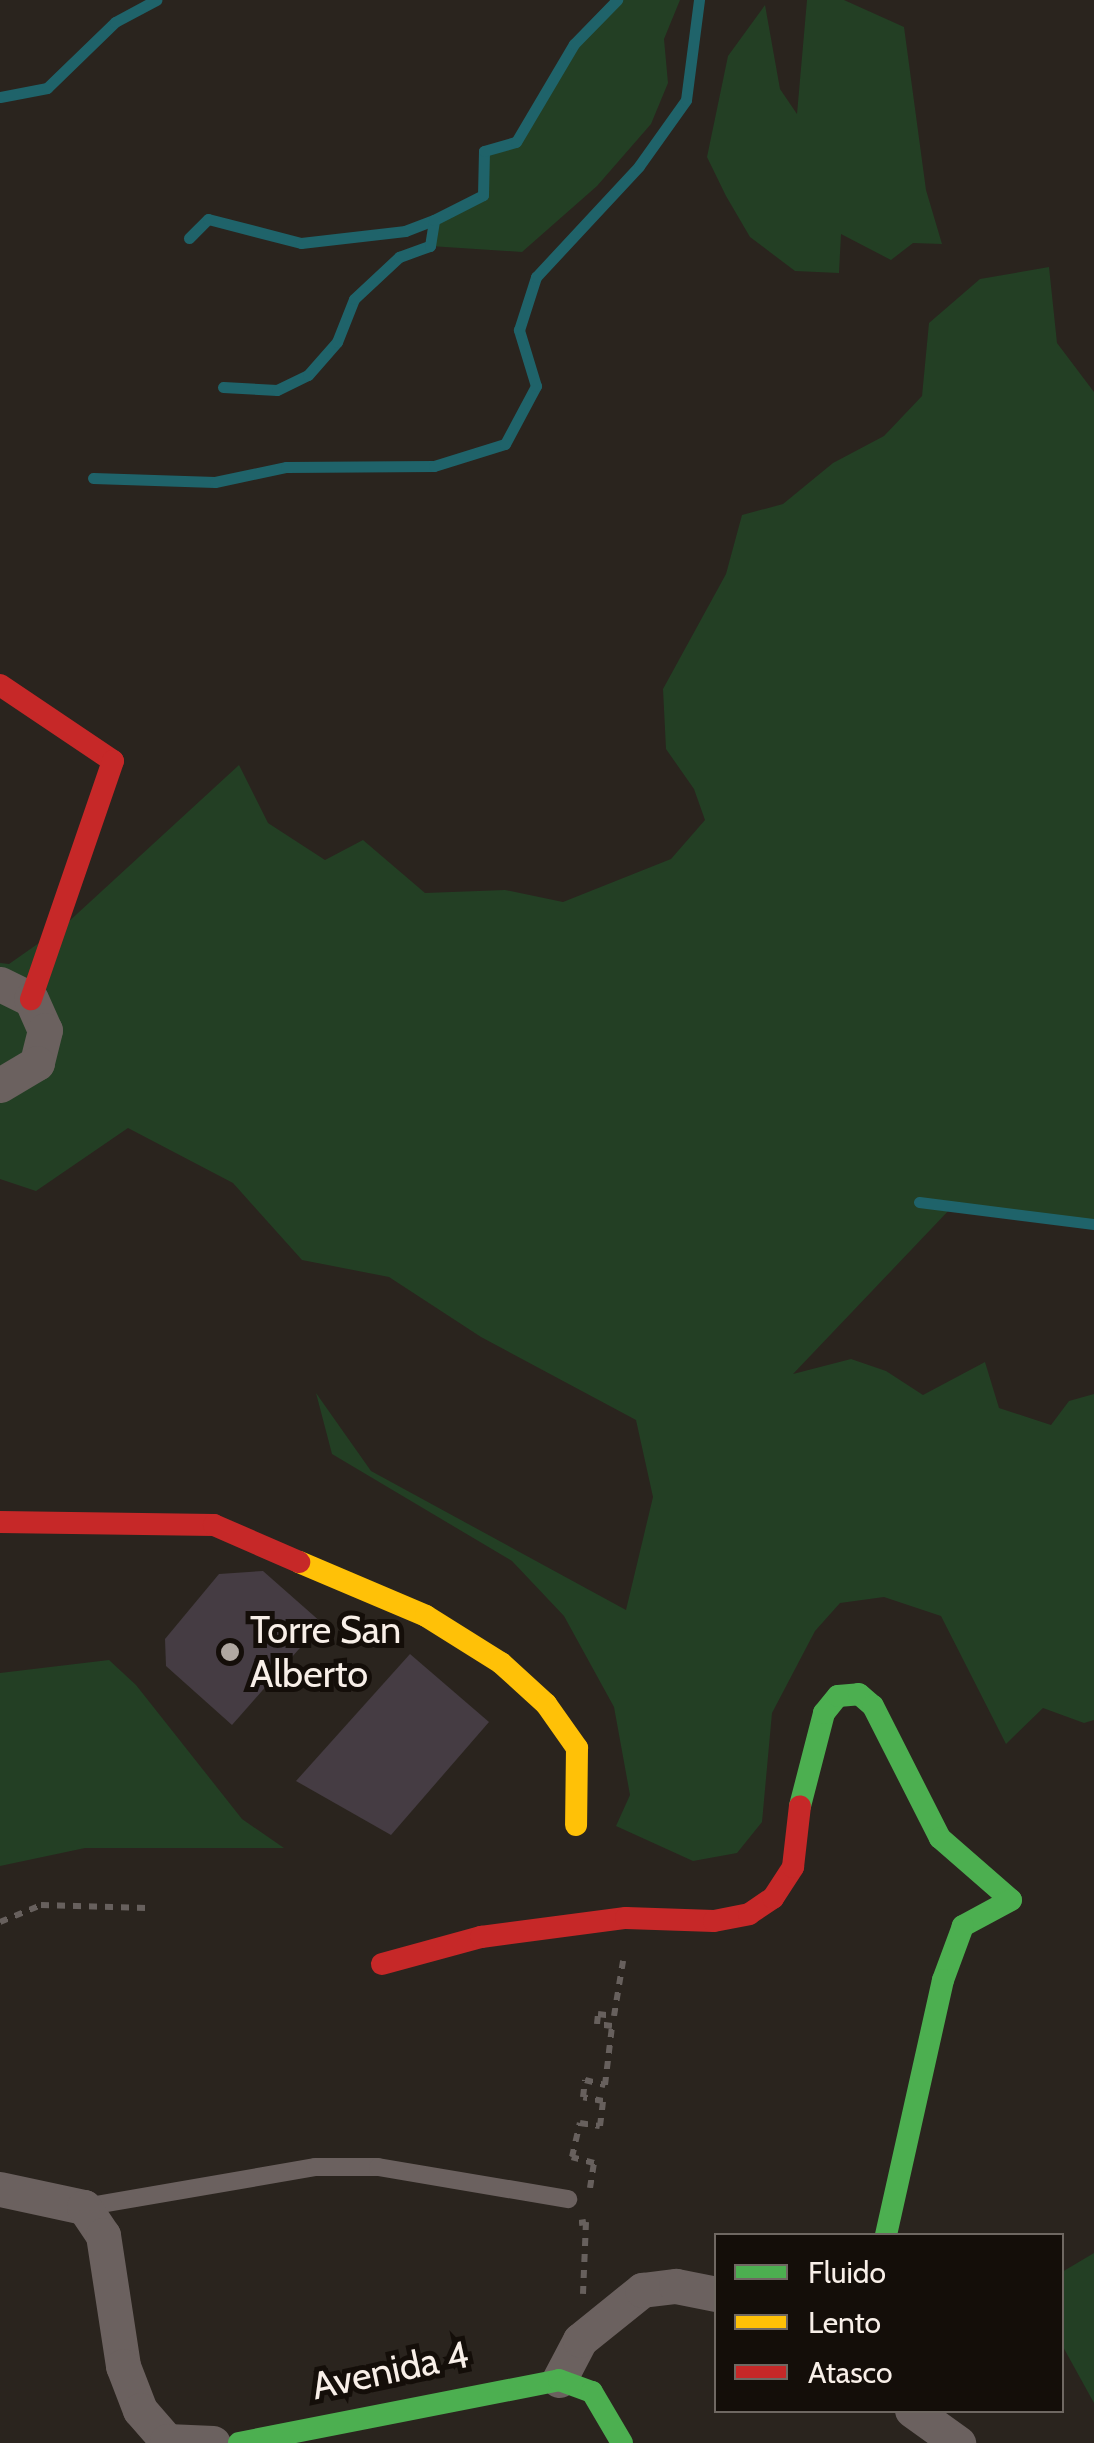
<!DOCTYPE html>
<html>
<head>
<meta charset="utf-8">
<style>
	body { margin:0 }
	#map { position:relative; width:1094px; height:2443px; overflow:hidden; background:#2a241e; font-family:Cabin,sans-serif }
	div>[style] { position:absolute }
	.green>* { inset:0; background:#233f24 }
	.stream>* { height:11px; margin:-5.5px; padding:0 5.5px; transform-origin:5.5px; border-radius:5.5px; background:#1f636a }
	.building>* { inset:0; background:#453c43 }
	.path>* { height:6px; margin-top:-3px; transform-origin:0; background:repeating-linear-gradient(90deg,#67605d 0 8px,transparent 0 16px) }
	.lane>* { height:18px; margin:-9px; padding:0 9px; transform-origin:9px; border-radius:9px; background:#6b615f }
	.street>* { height:35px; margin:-17.5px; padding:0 17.5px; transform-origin:17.5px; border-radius:17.5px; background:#6b615f }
	.fast>* { height:22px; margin:-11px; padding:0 11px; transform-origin:11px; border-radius:11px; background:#4caf50 }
	.slow>* { height:22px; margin:-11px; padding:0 11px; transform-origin:11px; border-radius:11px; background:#ffc107 }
	.jam>* { height:22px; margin:-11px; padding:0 11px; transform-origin:11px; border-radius:11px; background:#c62828 }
	.dots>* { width:28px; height:28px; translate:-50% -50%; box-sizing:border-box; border:5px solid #140e09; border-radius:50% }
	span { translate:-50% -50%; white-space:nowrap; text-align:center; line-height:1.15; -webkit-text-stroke:10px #140e09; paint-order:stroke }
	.poi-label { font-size:38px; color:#f8efe8 }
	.left { translate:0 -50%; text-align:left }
	.street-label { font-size:38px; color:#f8efe8 }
	.legend { position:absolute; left:714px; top:2233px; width:350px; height:180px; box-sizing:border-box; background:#140e09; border:2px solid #6f6862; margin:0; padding:12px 18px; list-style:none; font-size:30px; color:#f8efe8 }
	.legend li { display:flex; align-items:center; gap:20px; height:50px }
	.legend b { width:50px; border:2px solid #6f6862 }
</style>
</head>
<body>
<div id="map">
	<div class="green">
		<i style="clip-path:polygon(617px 0,680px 0,664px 39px,668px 83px,651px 124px,597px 186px,522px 252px,430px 246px,434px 220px,483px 195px,484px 151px,517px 142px,574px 44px)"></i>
		<i style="clip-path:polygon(807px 0,844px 0,904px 27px,926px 190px,942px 244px,913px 243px,891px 260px,841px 234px,839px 273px,795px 271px,750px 237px,726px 196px,707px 157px,728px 56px,765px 5px,780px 89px,797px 114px)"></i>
		<i style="clip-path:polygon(1049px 267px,1057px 343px,1094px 392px,1094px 1224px,952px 1207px,793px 1374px,851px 1359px,886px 1371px,923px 1395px,985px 1362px,999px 1408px,1051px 1425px,1069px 1401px,1094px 1394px,1094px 1720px,1084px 1723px,1043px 1708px,1006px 1744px,941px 1616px,884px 1597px,840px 1603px,815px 1631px,772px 1713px,762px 1822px,737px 1853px,693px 1861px,616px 1826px,630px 1795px,614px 1707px,564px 1616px,512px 1561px,332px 1454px,316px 1393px,371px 1471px,626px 1610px,653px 1497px,636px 1420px,481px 1337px,389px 1277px,302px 1260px,233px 1183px,128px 1128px,36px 1191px,0 1179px,0 963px,9px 964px,66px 924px,239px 765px,268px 823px,325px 860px,363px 840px,425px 893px,505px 890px,563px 902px,671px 859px,705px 820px,694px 789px,666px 749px,663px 689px,726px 574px,742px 515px,783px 504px,833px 463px,884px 436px,922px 396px,929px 323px,980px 279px)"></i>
		<i style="clip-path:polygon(109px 1660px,136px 1685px,242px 1819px,284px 1848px,85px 1848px,0 1866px,0 1673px)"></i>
		<i style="clip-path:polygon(1094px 2253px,1094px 2403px,1062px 2345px,1062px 2272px)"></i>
	</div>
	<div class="stream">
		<i style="left:0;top:97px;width:48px;rotate:-10.8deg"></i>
		<i style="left:47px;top:88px;width:95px;rotate:-44.1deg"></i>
		<i style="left:115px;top:22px;width:47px;rotate:-28.2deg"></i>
		<i style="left:189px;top:238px;width:27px;rotate:-45deg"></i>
		<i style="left:208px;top:219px;width:96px;rotate:14.5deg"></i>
		<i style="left:301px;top:243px;width:105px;rotate:-6.6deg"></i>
		<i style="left:405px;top:231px;width:31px;rotate:-21deg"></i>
		<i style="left:223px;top:387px;width:54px;rotate:3.2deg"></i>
		<i style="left:277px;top:390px;width:34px;rotate:-26deg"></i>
		<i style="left:308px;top:375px;width:44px;rotate:-48.7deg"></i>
		<i style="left:337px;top:342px;width:46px;rotate:-68.4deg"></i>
		<i style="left:354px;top:299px;width:62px;rotate:-43deg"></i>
		<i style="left:399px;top:257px;width:33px;rotate:-20deg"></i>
		<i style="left:430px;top:246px;width:26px;rotate:-81deg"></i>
		<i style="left:434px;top:220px;width:55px;rotate:-27deg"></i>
		<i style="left:483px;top:195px;width:44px;rotate:-88.7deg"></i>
		<i style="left:484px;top:151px;width:33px;rotate:-16deg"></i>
		<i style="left:516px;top:142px;width:114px;rotate:-59.4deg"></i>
		<i style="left:574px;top:44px;width:62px;rotate:-45.7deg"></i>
		<i style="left:93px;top:478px;width:122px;rotate:1.9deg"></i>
		<i style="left:215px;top:482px;width:73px;rotate:-11.9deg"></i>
		<i style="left:286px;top:467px;width:148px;rotate:-0.4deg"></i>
		<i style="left:434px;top:466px;width:74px;rotate:-17.2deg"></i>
		<i style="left:505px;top:444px;width:66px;rotate:-61.9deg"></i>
		<i style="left:536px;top:386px;width:59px;rotate:-106.9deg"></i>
		<i style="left:519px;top:330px;width:56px;rotate:-72.2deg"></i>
		<i style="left:536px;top:277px;width:151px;rotate:-47.1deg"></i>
		<i style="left:639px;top:166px;width:81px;rotate:-54.5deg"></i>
		<i style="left:686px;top:100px;width:101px;rotate:-82.6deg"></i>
		<i style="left:919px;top:1202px;width:176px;rotate:7.2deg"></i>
	</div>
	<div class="building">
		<i style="clip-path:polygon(263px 1571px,322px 1623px,232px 1725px,166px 1666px,165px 1639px,219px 1574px)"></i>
		<i style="clip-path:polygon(410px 1654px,489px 1722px,391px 1835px,296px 1781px)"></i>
	</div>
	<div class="path">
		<i style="left:0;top:1922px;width:44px;rotate:-22.5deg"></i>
		<i style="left:41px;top:1905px;width:106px;rotate:1.6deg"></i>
		<i style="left:590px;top:2188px;width:25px;rotate:-81deg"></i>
		<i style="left:594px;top:2163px;width:23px;rotate:-165deg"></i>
		<i style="left:572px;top:2157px;width:35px;rotate:-77deg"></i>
		<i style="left:580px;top:2123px;width:20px;rotate:9deg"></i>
		<i style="left:600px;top:2126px;width:25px;rotate:-83deg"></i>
		<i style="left:603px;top:2101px;width:20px;rotate:-169deg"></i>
		<i style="left:583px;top:2097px;width:17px;rotate:-83deg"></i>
		<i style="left:585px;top:2080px;width:21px;rotate:14deg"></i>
		<i style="left:605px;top:2085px;width:59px;rotate:-83.2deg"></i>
		<i style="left:612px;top:2026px;width:15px;rotate:-172deg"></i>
		<i style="left:597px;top:2024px;width:10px;rotate:-84deg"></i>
		<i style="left:598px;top:2014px;width:16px;rotate:7deg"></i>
		<i style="left:614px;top:2016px;width:56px;rotate:-80.7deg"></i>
		<i style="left:579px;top:2223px;width:7px;rotate:-8deg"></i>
		<i style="left:586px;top:2222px;width:72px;rotate:92.4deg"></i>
	</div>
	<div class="lane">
		<i style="left:84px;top:2207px;width:234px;rotate:-9.8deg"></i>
		<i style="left:315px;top:2167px;width:63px"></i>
		<i style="left:378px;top:2167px;width:193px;rotate:9.6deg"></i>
	</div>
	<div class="street">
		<i style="left:0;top:984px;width:34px;rotate:26deg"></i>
		<i style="left:31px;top:999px;width:34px;rotate:66deg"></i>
		<i style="left:45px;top:1030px;width:34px;rotate:104deg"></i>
		<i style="left:37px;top:1063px;width:43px;rotate:149.3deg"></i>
		<i style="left:0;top:2189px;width:86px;rotate:12.1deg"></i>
		<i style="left:84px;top:2207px;width:34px;rotate:56deg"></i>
		<i style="left:103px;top:2235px;width:133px;rotate:81.3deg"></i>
		<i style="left:123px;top:2366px;width:47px;rotate:68.9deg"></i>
		<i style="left:140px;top:2410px;width:41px;rotate:48.9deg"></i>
		<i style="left:167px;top:2441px;width:46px;rotate:2.5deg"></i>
		<i style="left:559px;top:2380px;width:45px;rotate:-62.3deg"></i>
		<i style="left:580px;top:2340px;width:80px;rotate:-38.9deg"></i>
		<i style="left:642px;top:2290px;width:34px;rotate:-7deg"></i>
		<i style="left:676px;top:2286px;width:41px;rotate:11.3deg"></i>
		<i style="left:912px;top:2410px;width:57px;rotate:35.7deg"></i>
	</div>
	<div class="fast">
		<i style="left:800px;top:1806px;width:96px;rotate:-75.5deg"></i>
		<i style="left:824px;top:1713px;width:22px;rotate:-51deg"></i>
		<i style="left:838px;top:1696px;width:21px;rotate:-5deg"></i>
		<i style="left:859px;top:1694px;width:18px;rotate:41deg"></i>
		<i style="left:873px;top:1706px;width:148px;rotate:63.1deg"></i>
		<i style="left:940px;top:1838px;width:94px;rotate:41.1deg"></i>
		<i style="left:1011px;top:1900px;width:55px;rotate:151.6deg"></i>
		<i style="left:963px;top:1926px;width:58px;rotate:110.3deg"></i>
		<i style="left:943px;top:1980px;width:262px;rotate:102.6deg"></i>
		<i style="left:239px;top:2443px;width:326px;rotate:-11.1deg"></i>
		<i style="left:559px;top:2380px;width:35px;rotate:20deg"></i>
		<i style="left:592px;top:2392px;width:59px;rotate:59.5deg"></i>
	</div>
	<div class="slow">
		<i style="left:299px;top:1562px;width:138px;rotate:23deg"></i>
		<i style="left:426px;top:1616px;width:89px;rotate:32.1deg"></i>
		<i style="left:501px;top:1663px;width:61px;rotate:42.3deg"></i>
		<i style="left:546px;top:1704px;width:54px;rotate:54.8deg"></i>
		<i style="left:577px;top:1748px;width:77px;rotate:90.7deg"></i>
	</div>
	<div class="jam">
		<i style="left:0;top:685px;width:136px;rotate:33.9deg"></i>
		<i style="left:113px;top:761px;width:252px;rotate:109deg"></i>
		<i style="left:0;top:1522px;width:214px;rotate:0.8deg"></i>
		<i style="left:214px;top:1525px;width:93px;rotate:23.5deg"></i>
		<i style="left:382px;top:1964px;width:103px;rotate:-15.3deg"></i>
		<i style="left:481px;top:1937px;width:146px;rotate:-7.5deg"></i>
		<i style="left:626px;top:1918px;width:88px;rotate:2deg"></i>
		<i style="left:714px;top:1921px;width:36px;rotate:-11deg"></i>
		<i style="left:749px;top:1914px;width:29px;rotate:-34deg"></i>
		<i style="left:773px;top:1898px;width:37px;rotate:-57deg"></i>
		<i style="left:793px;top:1867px;width:61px;rotate:-83.5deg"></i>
	</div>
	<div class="dots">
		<i style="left:230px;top:1652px;background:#b0a8a1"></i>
	</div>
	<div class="poi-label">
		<span class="left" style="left:250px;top:1652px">Torre San<br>Alberto</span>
	</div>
	<div class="street-label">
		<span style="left:390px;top:2370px;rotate:-12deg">Avenida 4</span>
	</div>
	<ul class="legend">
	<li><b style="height:12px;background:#4caf50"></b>Fluido</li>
	<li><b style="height:12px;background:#ffc107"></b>Lento</li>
	<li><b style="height:12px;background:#c62828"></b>Atasco</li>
	</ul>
</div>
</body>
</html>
